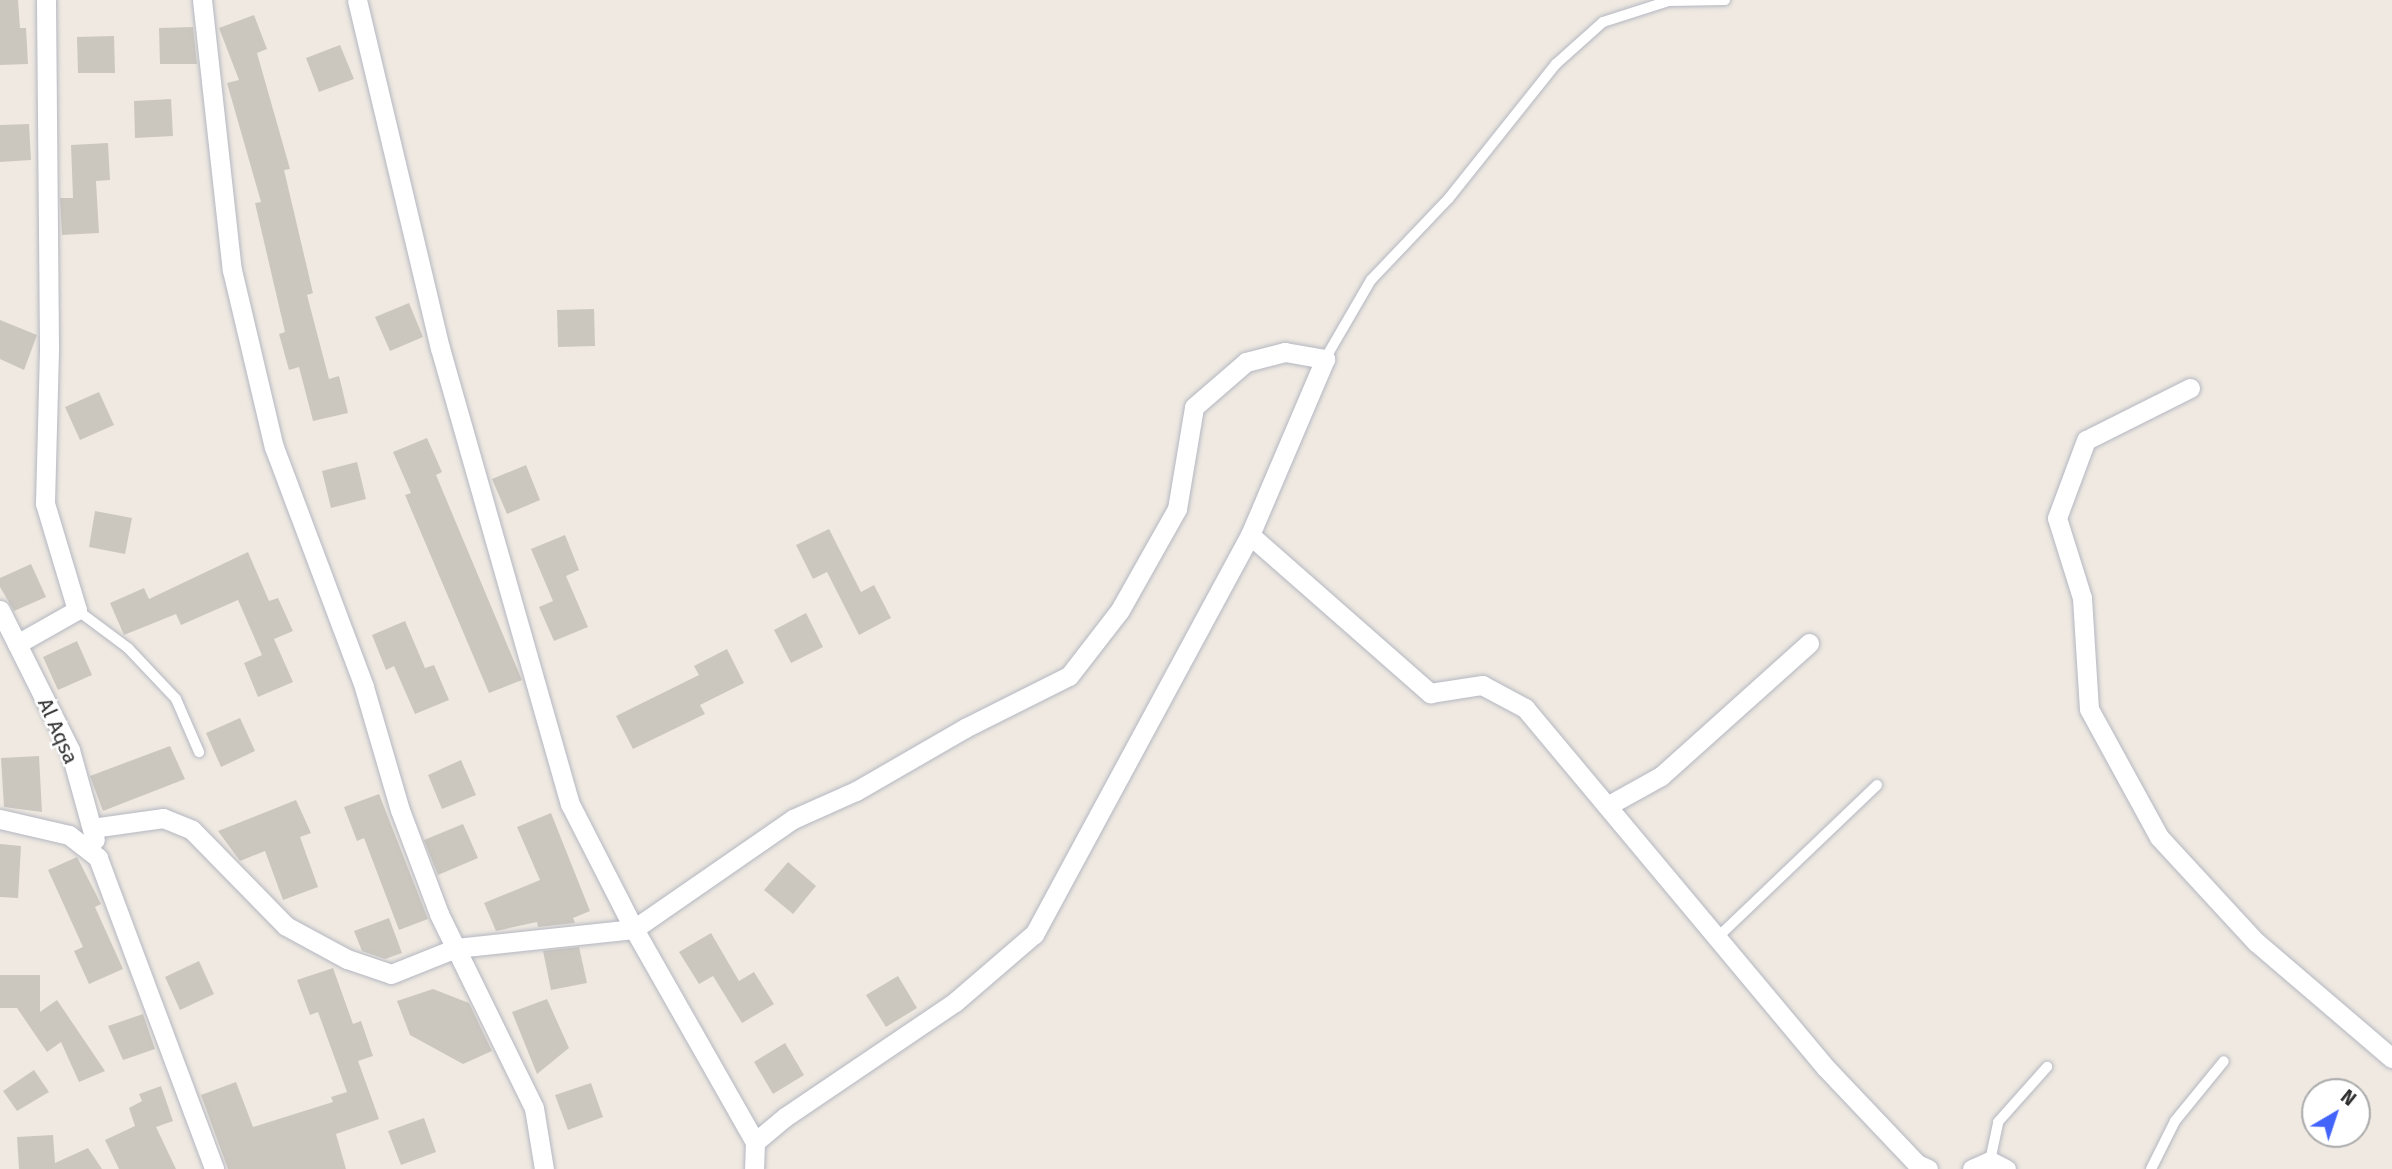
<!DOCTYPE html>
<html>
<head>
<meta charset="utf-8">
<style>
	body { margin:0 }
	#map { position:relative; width:2392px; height:1169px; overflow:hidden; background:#efe9e1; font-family:"Fira Sans",sans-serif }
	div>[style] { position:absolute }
	.building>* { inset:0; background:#cbc7bf }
	.roads { filter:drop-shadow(0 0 2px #b4b7c1) drop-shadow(0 0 2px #b4b7c1) }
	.service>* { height:10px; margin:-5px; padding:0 5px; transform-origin:5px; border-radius:5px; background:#fff }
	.minor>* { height:19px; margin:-9.5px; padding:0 9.5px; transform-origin:9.5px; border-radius:9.5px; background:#fff }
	span { translate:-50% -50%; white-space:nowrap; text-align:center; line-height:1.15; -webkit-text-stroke:5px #fff; paint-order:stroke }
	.street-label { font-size:21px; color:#2e2e2e }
	.north { position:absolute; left:2301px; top:1078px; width:70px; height:70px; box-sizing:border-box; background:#fff; border:2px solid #ababab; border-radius:50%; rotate:39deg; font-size:19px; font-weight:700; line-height:28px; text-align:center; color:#2e2e2e }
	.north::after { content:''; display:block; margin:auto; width:24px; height:32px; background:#4264fb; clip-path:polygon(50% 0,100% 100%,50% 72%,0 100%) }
</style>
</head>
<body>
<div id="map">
	<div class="building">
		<i style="clip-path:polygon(0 0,18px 0,20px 28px,26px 28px,28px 64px,0 65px)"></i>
		<i style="clip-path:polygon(254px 15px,267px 49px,257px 53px,290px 169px,284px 170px,313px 293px,307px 295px,329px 379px,339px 376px,348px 413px,313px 421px,299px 367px,289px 370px,279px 334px,285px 332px,255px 203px,261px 202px,227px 83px,239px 80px,219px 28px)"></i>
		<i style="clip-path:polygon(193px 27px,197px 64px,160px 64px,159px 28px)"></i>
		<i style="clip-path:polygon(114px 36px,115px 73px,78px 73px,77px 37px)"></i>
		<i style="clip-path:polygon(340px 45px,354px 79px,319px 92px,306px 58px)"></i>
		<i style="clip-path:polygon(171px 99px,173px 136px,135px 138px,134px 101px)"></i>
		<i style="clip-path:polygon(29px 124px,31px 160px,0 162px,0 125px)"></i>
		<i style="clip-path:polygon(108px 143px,110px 180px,96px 181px,99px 233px,62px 235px,60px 198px,73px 198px,71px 145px)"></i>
		<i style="clip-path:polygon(409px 303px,423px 337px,390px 351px,375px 317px)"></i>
		<i style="clip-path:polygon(594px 309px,595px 346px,558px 347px,557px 310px)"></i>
		<i style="clip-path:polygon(0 320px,37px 335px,24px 370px,0 359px)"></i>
		<i style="clip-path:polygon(99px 392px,114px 425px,80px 440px,65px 407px)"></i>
		<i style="clip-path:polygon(427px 438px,442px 472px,436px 475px,522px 680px,489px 693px,405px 495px,411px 493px,393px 452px)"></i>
		<i style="clip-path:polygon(357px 462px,366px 499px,331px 508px,322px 471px)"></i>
		<i style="clip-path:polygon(526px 465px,540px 500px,507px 514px,492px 479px)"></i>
		<i style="clip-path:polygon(95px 511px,132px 518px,125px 554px,89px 547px)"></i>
		<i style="clip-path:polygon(829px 529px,861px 592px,874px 585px,891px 618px,859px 635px,827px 572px,813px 579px,796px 545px)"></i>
		<i style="clip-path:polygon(565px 535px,579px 570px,566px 576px,588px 627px,554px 641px,539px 607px,553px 601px,531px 549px)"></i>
		<i style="clip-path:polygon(248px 552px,269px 601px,278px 598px,293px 631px,274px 639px,293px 682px,258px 697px,244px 663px,262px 655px,238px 600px,181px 625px,176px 614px,124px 635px,110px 603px,144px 588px,149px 599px)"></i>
		<i style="clip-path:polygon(31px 564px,46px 597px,14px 611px,0 587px,0 578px)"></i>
		<i style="clip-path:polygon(806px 613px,823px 647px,791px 663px,774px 630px)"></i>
		<i style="clip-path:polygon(405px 621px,425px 668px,434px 665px,449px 700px,415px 714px,394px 666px,386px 670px,372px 635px)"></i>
		<i style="clip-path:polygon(77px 641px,92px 675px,58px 690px,43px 657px)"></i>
		<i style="clip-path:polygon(727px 649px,744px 683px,700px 705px,705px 714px,633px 749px,616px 716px,699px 675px,694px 666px)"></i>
		<i style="clip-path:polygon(240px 718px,255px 751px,221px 767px,206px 733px)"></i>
		<i style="clip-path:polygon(170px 746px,185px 779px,103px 811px,90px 776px)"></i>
		<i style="clip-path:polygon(39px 756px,42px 812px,4px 807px,1px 758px)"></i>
		<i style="clip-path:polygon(461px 760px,476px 795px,442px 809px,428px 775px)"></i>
		<i style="clip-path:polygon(379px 794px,428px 919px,399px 930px,364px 838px,357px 841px,344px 807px)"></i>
		<i style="clip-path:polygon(296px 800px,311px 833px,300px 837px,318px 887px,283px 900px,265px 851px,240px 861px,218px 831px)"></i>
		<i style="clip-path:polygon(551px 813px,590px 911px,573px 918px,575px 923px,538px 927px,537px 922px,496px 931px,484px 903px,540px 880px,517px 827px)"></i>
		<i style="clip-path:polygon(463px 824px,478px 858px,438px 875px,424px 840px)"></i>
		<i style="clip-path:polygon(0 844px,21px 846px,18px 898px,0 897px)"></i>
		<i style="clip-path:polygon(77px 857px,101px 904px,95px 907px,123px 969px,89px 984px,74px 951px,83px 947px,48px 870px)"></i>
		<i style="clip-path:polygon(788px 862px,816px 886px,793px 914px,764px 890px)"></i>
		<i style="clip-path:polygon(389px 918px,402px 953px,385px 959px,362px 951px,354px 931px)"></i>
		<i style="clip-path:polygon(711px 933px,739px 981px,754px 972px,774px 1004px,742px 1023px,713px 976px,699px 984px,679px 952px)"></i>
		<i style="clip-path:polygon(579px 947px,587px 983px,551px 990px,543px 951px)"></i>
		<i style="clip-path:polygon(199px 961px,214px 994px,180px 1010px,165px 977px)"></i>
		<i style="clip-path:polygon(333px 968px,353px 1024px,361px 1021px,373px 1056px,358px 1061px,379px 1119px,336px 1134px,346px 1169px,228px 1169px,201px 1095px,236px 1082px,253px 1127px,333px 1102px,331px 1097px,347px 1092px,318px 1012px,310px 1015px,297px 980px)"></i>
		<i style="clip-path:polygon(0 975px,40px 975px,40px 1012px,57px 1000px,105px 1071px,79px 1082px,61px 1042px,47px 1052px,17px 1008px,0 1008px)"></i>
		<i style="clip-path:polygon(898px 976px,917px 1008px,886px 1027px,866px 995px)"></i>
		<i style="clip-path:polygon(433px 989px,469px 1003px,492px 1051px,463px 1064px,410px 1035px,397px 1001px)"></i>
		<i style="clip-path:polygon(547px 999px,569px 1048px,537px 1074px,512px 1012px)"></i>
		<i style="clip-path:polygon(143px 1014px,155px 1049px,123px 1060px,108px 1026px)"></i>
		<i style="clip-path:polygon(785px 1043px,804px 1075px,773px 1094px,754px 1062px)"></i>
		<i style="clip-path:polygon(34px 1070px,49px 1092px,17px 1111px,3px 1091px)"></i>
		<i style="clip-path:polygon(591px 1083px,603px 1117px,568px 1130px,555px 1095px)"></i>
		<i style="clip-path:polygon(161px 1086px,173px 1121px,156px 1127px,176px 1169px,119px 1169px,105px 1140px,135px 1126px,129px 1108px,142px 1101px,139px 1094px)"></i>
		<i style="clip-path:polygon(424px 1118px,436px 1152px,401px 1165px,388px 1131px)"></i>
		<i style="clip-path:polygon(53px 1135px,55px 1163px,88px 1148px,102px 1169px,19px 1169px,17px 1137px)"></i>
	</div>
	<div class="roads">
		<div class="service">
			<i style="left:1325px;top:359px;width:91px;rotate:-59.8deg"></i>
			<i style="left:1371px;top:280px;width:113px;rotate:-46.4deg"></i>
			<i style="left:1449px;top:198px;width:171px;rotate:-51.4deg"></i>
			<i style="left:1556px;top:64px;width:63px;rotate:-41.8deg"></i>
			<i style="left:1603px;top:22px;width:69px;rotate:-17.7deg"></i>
			<i style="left:1669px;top:1px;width:56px;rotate:-1deg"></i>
			<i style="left:77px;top:610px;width:64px;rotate:36.7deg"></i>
			<i style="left:128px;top:648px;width:70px;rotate:46.7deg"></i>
			<i style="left:176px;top:699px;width:58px;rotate:66.5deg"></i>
			<i style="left:1718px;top:937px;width:220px;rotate:-43.7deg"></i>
			<i style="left:1990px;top:1161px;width:40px;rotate:-78deg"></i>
			<i style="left:1998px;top:1122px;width:74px;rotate:-48.3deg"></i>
			<i style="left:2151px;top:1169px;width:54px;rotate:-63.4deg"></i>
			<i style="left:2175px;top:1121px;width:77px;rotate:-50.8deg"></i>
		</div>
		<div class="minor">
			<i style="left:202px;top:0;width:272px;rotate:83.7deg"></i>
			<i style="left:232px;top:270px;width:182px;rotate:76.7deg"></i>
			<i style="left:274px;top:447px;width:256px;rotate:69.4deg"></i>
			<i style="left:364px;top:687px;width:128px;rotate:73.7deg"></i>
			<i style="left:400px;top:810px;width:111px;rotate:69.4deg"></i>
			<i style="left:439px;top:914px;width:216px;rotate:63.9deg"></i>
			<i style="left:534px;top:1108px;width:62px;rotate:80.7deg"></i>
			<i style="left:357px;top:0;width:358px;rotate:76.6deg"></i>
			<i style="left:440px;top:348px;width:474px;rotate:74.1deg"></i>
			<i style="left:570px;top:804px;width:140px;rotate:62.9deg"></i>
			<i style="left:634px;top:929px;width:245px;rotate:60.4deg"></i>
			<i style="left:2190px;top:388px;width:116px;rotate:153.4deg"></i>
			<i style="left:2086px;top:440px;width:83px;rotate:110.4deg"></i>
			<i style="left:2057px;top:518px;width:84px;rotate:72.6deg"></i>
			<i style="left:2082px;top:598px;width:111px;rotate:86.4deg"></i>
			<i style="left:2089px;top:709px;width:146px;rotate:61.3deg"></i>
			<i style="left:2159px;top:837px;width:143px;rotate:47.3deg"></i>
			<i style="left:2256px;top:942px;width:179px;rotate:40.5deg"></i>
			<i style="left:1250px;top:535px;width:240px;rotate:41.3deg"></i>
			<i style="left:1430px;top:693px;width:53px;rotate:-8.7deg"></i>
			<i style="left:1482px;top:685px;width:49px;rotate:28.1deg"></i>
			<i style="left:1525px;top:708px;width:469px;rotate:50.1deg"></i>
			<i style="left:1826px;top:1068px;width:132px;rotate:46.5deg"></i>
			<i style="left:1917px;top:1164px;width:12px;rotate:24deg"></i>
			<i style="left:0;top:610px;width:157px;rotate:63.4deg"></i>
			<i style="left:70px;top:750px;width:93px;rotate:74.5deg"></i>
			<i style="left:17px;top:644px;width:69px;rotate:-29.5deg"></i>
			<i style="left:77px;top:610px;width:112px;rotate:-106.7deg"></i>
			<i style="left:45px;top:503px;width:157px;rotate:-88.5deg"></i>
			<i style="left:49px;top:346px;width:346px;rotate:-90.5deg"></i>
			<i style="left:1607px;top:806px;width:62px;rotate:-29.1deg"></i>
			<i style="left:1661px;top:776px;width:199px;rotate:-41.9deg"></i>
			<i style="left:0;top:819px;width:71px;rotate:13.1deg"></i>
			<i style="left:69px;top:835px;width:37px;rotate:38deg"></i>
			<i style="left:98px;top:858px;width:332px;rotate:69.5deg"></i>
			<i style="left:92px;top:828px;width:72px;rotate:-8deg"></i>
			<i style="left:163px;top:818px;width:31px;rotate:22deg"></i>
			<i style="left:192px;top:830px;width:134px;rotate:45.6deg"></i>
			<i style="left:286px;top:926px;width:69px;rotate:28.4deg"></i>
			<i style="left:347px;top:959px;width:46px;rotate:18.8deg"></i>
			<i style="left:391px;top:974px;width:70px;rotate:-21.8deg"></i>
			<i style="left:456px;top:948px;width:179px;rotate:-6.1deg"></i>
			<i style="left:634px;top:929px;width:193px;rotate:-34.7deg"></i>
			<i style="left:793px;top:819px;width:69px;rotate:-24deg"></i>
			<i style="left:856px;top:791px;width:126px;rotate:-30deg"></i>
			<i style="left:965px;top:728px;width:116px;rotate:-26.6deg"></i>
			<i style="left:1069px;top:676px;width:83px;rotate:-52.3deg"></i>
			<i style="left:1120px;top:610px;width:116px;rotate:-60.6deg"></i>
			<i style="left:1177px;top:509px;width:103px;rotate:-80.5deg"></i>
			<i style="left:1194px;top:407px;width:69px;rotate:-40.9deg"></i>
			<i style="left:1246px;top:362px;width:40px;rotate:-14.4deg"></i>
			<i style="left:1285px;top:352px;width:41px;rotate:9.9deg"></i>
			<i style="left:1325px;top:359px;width:191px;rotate:113.1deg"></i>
			<i style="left:1250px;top:535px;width:454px;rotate:118.4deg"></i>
			<i style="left:1034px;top:934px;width:104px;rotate:139.3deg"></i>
			<i style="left:955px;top:1002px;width:205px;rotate:145.9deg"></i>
			<i style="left:785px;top:1117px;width:39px;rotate:140deg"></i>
			<i style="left:755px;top:1142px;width:27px;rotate:92deg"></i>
			<i style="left:1972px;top:1169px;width:20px;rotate:-24deg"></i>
			<i style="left:1990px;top:1161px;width:18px;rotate:27deg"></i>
		</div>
	</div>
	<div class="street-label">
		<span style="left:58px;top:731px;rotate:66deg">Al Aqsa</span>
	</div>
	<div class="north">N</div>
</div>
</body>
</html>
